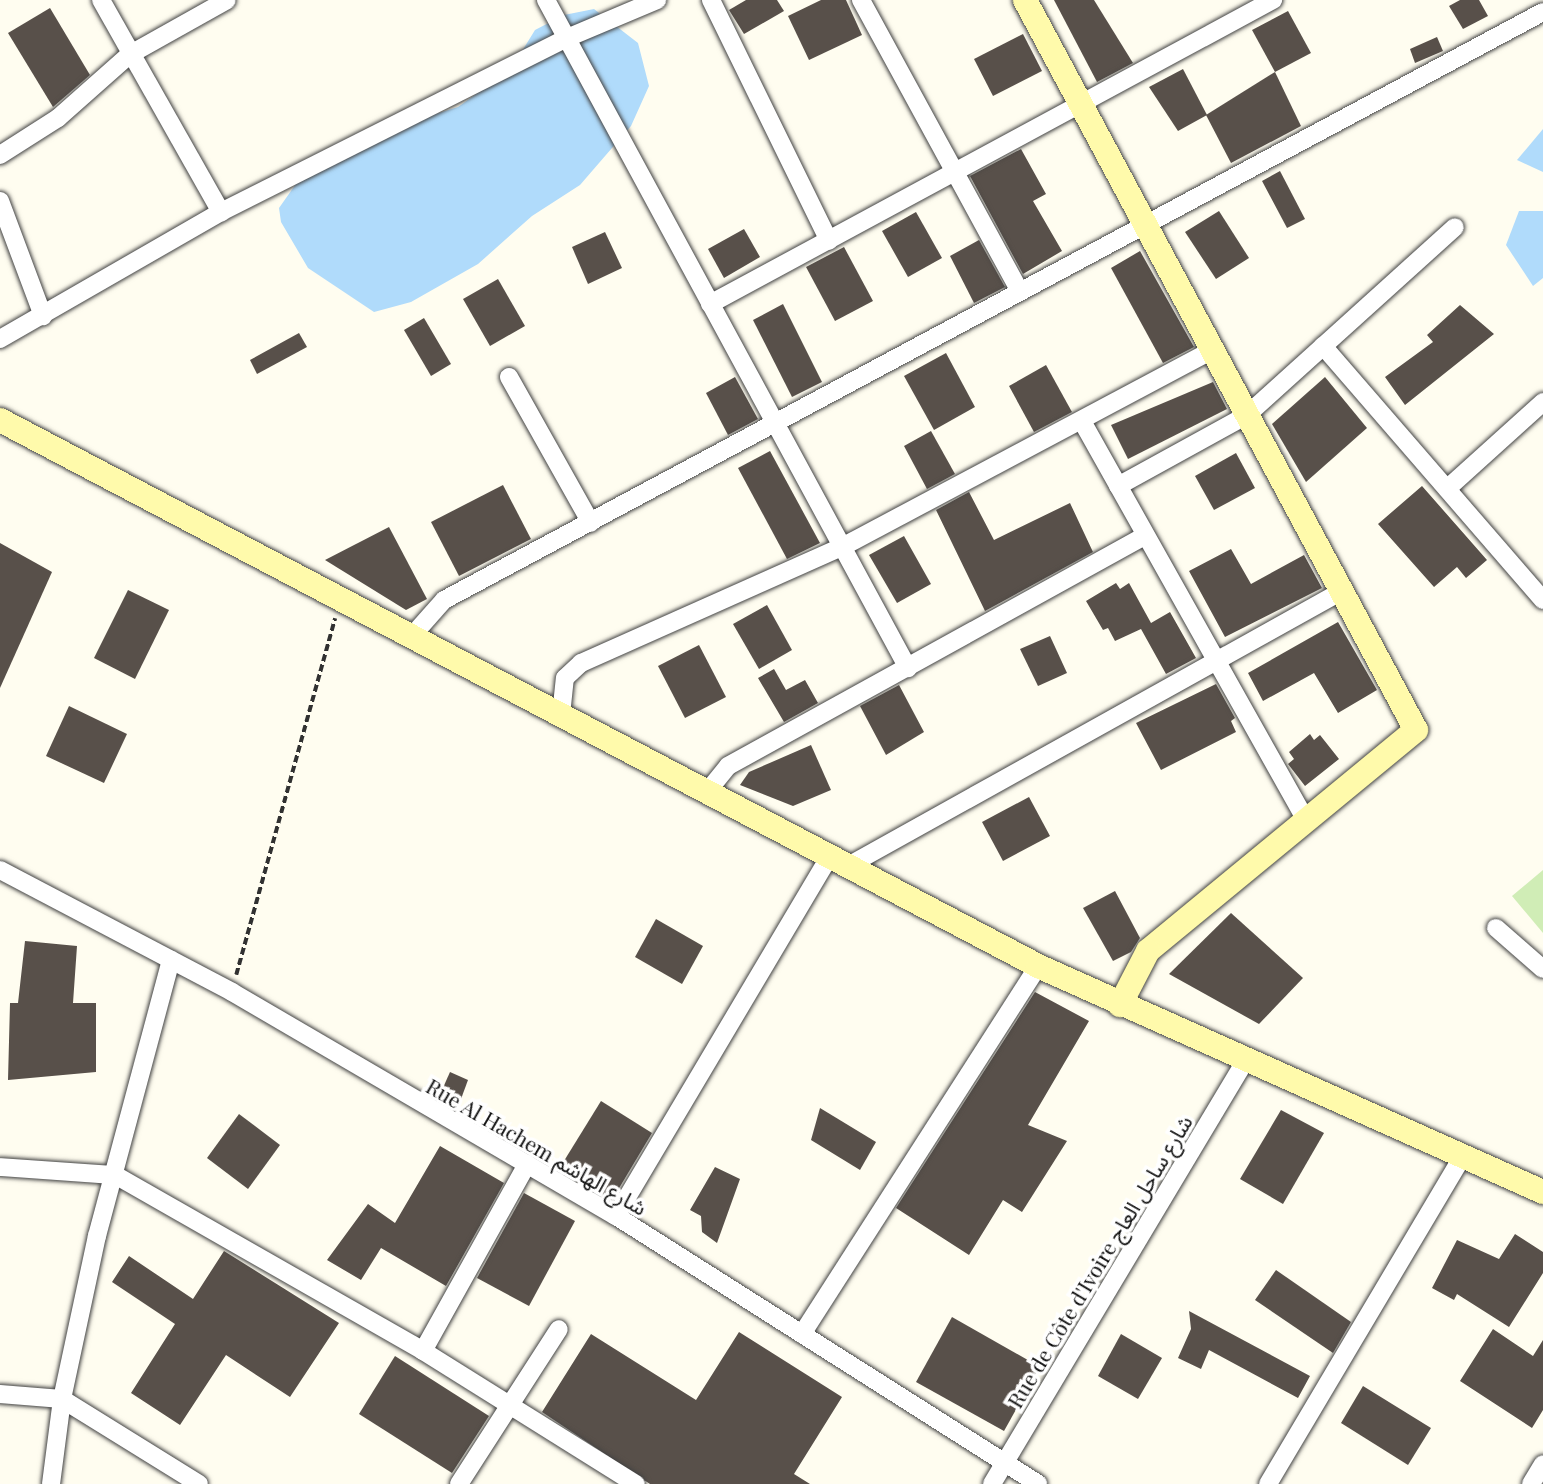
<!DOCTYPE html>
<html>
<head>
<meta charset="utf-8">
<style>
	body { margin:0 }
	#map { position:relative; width:1543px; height:1484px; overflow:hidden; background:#fffdf0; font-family:"Playfair Display","Noto Sans Arabic",serif }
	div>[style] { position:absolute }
	.green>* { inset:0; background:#d0edb6 }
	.water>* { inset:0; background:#b0dbfb }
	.building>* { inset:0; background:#58504a }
	.path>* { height:3.5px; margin-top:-1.75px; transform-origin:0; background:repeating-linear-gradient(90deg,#313131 0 7px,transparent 0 10.5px) }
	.roads { filter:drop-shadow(0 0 2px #424242) drop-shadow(0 0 2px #424242) }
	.street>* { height:18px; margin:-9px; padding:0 9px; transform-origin:9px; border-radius:9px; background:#fff }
	.secondary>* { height:24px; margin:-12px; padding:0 12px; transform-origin:12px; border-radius:12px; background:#fffaab }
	span { translate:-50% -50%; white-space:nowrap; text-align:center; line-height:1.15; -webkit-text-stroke:7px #fff; paint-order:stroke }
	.street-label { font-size:21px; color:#0f0f0f }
</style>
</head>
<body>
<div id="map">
	<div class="green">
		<i style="clip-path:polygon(1543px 870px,1543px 933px,1512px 896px)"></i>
	</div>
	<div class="water">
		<i style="clip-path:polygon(594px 9px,638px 43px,649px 86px,631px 126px,580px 185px,532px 216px,478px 264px,411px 302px,374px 312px,308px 268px,281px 222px,279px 208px,298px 181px,396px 126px,458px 107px,511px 69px,535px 30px,564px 15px)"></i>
		<i style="clip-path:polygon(1543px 129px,1543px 172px,1517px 160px)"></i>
		<i style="clip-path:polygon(1519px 211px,1543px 211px,1543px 278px,1533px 286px,1506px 245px)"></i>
	</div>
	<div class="building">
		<i style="clip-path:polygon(746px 0,777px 0,784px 11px,744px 34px,729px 10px)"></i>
		<i style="clip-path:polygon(821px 0,846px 0,862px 35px,809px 60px,788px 16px)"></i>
		<i style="clip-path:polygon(1054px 0,1094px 0,1133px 63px,1097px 82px)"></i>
		<i style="clip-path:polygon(1460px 0,1479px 0,1488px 16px,1463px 29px,1449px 6px)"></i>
		<i style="clip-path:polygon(50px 8px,90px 75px,53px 107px,8px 33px)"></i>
		<i style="clip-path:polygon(1288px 11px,1311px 53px,1275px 72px,1252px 30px)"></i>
		<i style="clip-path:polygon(1023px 34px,1042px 71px,993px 96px,974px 59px)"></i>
		<i style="clip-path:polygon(1437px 37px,1443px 51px,1415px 63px,1410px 49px)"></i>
		<i style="clip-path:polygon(1183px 69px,1207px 115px,1178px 131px,1149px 87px)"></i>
		<i style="clip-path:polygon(1275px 72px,1301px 126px,1231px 163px,1206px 115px)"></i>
		<i style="clip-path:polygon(1021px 149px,1046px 194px,1033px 201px,1062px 251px,1023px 274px,970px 176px)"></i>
		<i style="clip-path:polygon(1280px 171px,1305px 219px,1287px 228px,1262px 181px)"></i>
		<i style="clip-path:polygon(1219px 211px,1249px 258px,1216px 279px,1185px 232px)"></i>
		<i style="clip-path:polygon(916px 212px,942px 258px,908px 277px,882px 231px)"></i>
		<i style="clip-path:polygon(744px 229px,760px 257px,724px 278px,708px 249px)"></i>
		<i style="clip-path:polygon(605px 232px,622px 268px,588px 284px,572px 247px)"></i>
		<i style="clip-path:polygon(979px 240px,1005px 287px,974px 303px,950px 256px)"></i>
		<i style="clip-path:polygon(844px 247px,873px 301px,835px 321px,806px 267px)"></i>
		<i style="clip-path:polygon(1140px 251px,1194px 347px,1163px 363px,1111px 268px)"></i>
		<i style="clip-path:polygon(498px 279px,525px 326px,490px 346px,463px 299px)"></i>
		<i style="clip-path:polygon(783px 304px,822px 382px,792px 397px,753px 320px)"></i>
		<i style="clip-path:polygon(1460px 305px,1494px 334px,1405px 405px,1385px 377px,1433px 342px,1427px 335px)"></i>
		<i style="clip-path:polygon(424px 318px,451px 364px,431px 376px,404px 330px)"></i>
		<i style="clip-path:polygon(299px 333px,307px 347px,257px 374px,250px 360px)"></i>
		<i style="clip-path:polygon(946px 353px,975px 407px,934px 430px,904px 376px)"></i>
		<i style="clip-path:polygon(1046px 365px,1072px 412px,1034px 432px,1009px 386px)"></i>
		<i style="clip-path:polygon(735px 377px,758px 419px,728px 435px,706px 393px)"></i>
		<i style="clip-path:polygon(1325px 377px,1367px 428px,1306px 482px,1272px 424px)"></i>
		<i style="clip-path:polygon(1213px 382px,1227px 409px,1128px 459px,1111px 425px)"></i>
		<i style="clip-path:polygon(931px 431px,955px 474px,927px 489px,904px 446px)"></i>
		<i style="clip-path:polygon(770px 451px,820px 543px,787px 559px,738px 468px)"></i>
		<i style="clip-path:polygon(1236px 453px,1255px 488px,1214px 510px,1195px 476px)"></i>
		<i style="clip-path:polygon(503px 485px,531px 539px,459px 576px,431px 522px)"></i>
		<i style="clip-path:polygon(1422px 486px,1487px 560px,1466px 578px,1457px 567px,1434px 587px,1378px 524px)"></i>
		<i style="clip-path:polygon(969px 492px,994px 540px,1070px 503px,1093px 552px,985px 611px,936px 510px)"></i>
		<i style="clip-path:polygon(389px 527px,427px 599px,406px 610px,325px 560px)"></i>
		<i style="clip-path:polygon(904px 536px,931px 584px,897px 603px,869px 555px)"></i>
		<i style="clip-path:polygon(0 543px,52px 572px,0 688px)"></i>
		<i style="clip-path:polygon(1231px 549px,1251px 584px,1304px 555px,1322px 588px,1225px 637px,1189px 571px)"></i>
		<i style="clip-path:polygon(1116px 583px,1120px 589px,1129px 583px,1151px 623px,1170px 612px,1196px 658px,1166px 674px,1141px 629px,1115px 641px,1108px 628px,1103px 630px,1086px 601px)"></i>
		<i style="clip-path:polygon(128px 590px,169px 610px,135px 679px,94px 658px)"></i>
		<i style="clip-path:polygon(767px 605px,792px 650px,759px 669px,733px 624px)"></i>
		<i style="clip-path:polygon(1338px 622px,1377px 690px,1338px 713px,1314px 673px,1263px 701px,1248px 673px)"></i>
		<i style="clip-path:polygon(1050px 636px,1067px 673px,1038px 686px,1020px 649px)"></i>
		<i style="clip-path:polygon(699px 645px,726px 697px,685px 718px,658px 666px)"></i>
		<i style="clip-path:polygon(774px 669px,786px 690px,805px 680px,818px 703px,784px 722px,758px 678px)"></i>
		<i style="clip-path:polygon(1216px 684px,1235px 718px,1231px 721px,1236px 732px,1161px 770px,1136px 723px)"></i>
		<i style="clip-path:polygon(899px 685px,924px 732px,886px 755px,860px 706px)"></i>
		<i style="clip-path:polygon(69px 706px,127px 734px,104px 783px,46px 756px)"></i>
		<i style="clip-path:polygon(1310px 734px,1314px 740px,1320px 735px,1339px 759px,1305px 786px,1288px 764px,1294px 759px,1289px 752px)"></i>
		<i style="clip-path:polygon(811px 745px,831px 790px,793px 806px,740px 785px,749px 772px)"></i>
		<i style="clip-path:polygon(1029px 797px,1050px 836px,1003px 861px,982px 822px)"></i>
		<i style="clip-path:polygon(1115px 891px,1140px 938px,1131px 952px,1113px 961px,1083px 908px)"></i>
		<i style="clip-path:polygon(1231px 913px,1303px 978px,1259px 1024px,1169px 974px)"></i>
		<i style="clip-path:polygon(656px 919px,703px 946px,682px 984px,635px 957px)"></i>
		<i style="clip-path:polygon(25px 941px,77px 946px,73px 1003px,96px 1003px,96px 1072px,8px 1080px,10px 1003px,18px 1003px)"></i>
		<i style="clip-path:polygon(1035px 992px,1089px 1021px,1028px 1125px,1067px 1141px,1022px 1212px,1003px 1200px,969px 1255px,896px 1208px)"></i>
		<i style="clip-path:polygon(450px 1072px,468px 1080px,461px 1099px,442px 1090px)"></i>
		<i style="clip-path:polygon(601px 1101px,652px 1133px,612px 1200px,559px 1169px)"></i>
		<i style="clip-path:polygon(820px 1108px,876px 1142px,860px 1170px,811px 1140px)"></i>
		<i style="clip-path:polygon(1281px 1110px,1324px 1133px,1283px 1204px,1240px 1179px)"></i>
		<i style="clip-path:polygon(239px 1114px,280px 1145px,248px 1189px,207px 1158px)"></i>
		<i style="clip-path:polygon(440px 1146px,504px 1183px,446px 1286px,381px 1248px,361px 1280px,327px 1260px,368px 1204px,395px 1223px)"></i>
		<i style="clip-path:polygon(715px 1167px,740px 1179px,717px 1243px,702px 1232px,701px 1216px,690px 1210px)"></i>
		<i style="clip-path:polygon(524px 1193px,575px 1221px,529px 1306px,477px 1278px)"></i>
		<i style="clip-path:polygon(1515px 1234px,1543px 1252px,1543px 1273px,1509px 1327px,1457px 1294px,1454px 1300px,1432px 1288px,1457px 1240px,1499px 1259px)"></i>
		<i style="clip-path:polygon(224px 1251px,339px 1323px,290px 1397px,226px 1355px,180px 1425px,131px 1393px,175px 1324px,112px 1282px,129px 1256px,193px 1299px)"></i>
		<i style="clip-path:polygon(1276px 1270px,1351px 1322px,1333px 1353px,1255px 1300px)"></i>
		<i style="clip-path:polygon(1189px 1311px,1310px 1376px,1298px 1398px,1209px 1350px,1201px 1369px,1178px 1358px,1191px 1329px)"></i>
		<i style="clip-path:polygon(952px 1317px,1040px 1367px,1004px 1431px,916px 1382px)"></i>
		<i style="clip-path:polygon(1493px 1329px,1533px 1356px,1543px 1340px,1543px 1410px,1532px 1428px,1460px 1381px)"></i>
		<i style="clip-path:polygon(739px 1332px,842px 1397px,794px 1474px,810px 1484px,650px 1484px,542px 1412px,591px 1334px,696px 1400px)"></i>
		<i style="clip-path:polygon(1121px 1334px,1162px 1358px,1138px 1399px,1098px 1376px)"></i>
		<i style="clip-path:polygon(395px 1356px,489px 1416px,452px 1473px,359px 1414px)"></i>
		<i style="clip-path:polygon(1363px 1386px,1431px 1428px,1408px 1465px,1341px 1423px)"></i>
	</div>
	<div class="path">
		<i style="left:236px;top:975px;width:370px;rotate:-74.5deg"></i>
	</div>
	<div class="roads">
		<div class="street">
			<i style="left:101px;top:0;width:244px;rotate:60.5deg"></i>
			<i style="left:546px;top:0;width:760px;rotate:61.55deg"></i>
			<i style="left:711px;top:0;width:268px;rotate:63.9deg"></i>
			<i style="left:861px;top:0;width:330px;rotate:61.4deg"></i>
			<i style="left:0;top:155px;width:69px;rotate:-32.5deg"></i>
			<i style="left:58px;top:118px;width:95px;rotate:-41.6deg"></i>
			<i style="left:129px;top:55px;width:112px;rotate:-29.3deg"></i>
			<i style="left:0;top:201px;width:123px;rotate:69.5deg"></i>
			<i style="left:710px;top:304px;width:640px;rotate:-28.37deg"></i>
			<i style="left:0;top:339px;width:255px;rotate:-29.9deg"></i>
			<i style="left:221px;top:212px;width:387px;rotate:-26.7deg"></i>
			<i style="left:567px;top:38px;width:98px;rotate:-22.9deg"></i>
			<i style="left:1323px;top:346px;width:336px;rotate:49.1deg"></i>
			<i style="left:509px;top:377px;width:167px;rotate:60.7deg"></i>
			<i style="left:1083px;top:423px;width:456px;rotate:60.7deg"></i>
			<i style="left:1118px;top:486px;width:147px;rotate:-28.8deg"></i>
			<i style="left:1247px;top:415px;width:280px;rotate:-42.1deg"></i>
			<i style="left:1449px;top:487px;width:127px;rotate:-42.1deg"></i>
			<i style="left:412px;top:636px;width:48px;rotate:-48.4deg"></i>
			<i style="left:444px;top:600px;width:1246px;rotate:-28.15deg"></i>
			<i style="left:561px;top:715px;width:37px;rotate:-84deg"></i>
			<i style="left:565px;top:678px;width:22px;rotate:-43deg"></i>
			<i style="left:581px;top:663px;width:286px;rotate:-24deg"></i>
			<i style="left:842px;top:547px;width:419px;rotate:-28deg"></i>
			<i style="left:707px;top:792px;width:33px;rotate:-51deg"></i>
			<i style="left:728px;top:766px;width:476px;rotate:-28.9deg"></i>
			<i style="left:848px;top:866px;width:565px;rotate:-29.1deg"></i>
			<i style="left:0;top:870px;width:262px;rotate:27.7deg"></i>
			<i style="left:232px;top:992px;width:445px;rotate:30.3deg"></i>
			<i style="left:616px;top:1216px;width:500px;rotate:32.4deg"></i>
			<i style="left:1496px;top:928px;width:62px;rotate:41.1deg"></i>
			<i style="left:0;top:1167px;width:115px;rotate:4deg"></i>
			<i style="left:115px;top:1175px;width:355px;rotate:29.7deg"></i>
			<i style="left:423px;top:1351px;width:251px;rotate:32deg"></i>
			<i style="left:616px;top:1216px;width:419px;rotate:-59.3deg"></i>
			<i style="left:802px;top:1334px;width:437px;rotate:-57.3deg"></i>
			<i style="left:423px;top:1351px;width:214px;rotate:-60.9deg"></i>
			<i style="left:0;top:1394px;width:62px;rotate:4.6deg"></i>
			<i style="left:62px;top:1399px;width:161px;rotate:31.8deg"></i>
			<i style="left:51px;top:1484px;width:86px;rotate:-82.6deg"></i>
			<i style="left:62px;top:1399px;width:167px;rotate:-77.9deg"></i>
			<i style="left:97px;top:1236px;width:286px;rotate:-75deg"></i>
			<i style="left:459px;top:1484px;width:184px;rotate:-57.2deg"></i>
			<i style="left:992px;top:1484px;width:493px;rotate:-59.1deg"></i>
			<i style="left:1268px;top:1484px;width:382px;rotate:-59.3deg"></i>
			<i style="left:1531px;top:1484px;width:23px;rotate:-59deg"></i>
		</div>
		<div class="secondary">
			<i style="left:1025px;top:0;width:828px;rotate:61.83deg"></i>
			<i style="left:1416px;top:730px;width:347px;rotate:140.5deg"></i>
			<i style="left:1148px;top:951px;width:61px;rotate:117.4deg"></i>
			<i style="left:0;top:420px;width:1173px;rotate:27.74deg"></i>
			<i style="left:1038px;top:966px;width:553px;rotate:24.11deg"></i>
		</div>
	</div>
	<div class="street-label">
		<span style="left:537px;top:1146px;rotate:30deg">Rue Al Hachem شارع الهاشم</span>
		<span style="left:1099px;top:1261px;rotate:-59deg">Rue de Côte d'Ivoire شارع ساحل العاج</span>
	</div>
</div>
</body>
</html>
